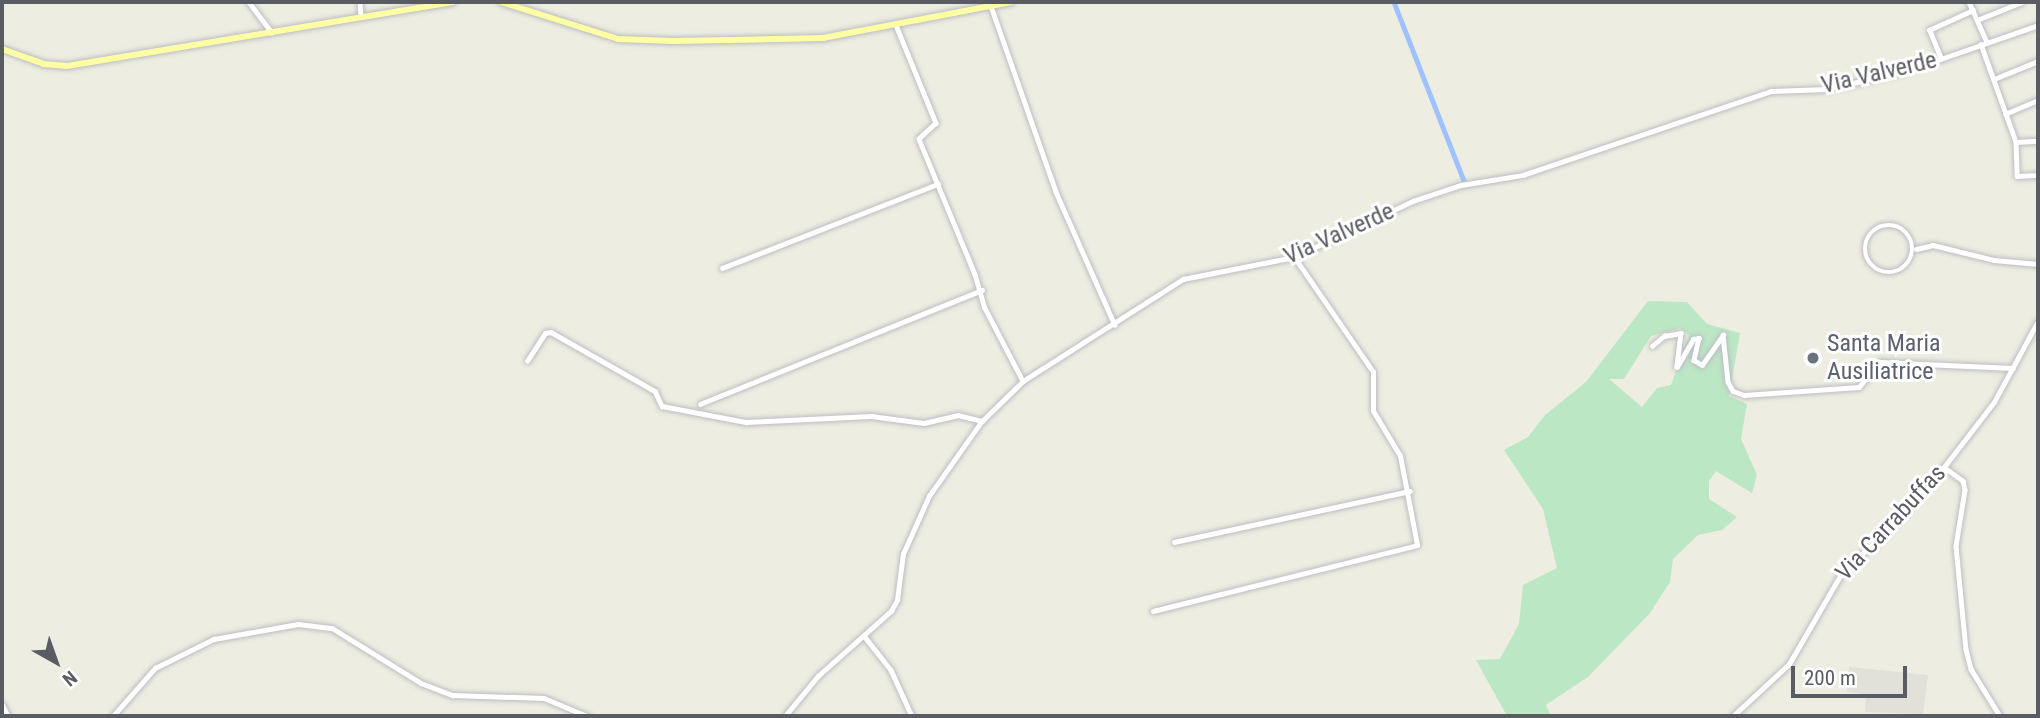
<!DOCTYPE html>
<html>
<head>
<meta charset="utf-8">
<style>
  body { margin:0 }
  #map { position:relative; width:2040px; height:718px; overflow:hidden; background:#edede1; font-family:"Roboto Condensed",sans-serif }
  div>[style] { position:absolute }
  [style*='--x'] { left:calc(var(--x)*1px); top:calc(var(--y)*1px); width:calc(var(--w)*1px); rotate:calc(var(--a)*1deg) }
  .industrial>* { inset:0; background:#e1e0d9 }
  .green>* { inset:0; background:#bce7c4 }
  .canal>* { height:4.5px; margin:-2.25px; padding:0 2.25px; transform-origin:2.25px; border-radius:2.25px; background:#9fc2ff }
  .roads { filter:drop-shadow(0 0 2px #bcbdc3) drop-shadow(0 0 2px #bcbdc3) }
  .minor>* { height:4.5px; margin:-2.25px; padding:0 2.25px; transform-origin:2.25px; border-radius:2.25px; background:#fff }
  .minor>.ring { margin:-2.25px; padding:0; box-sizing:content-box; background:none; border:4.5px solid #fff; border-radius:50% }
  .major>* { height:6px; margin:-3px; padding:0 3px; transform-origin:3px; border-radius:3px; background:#fcffa4 }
  .dots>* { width:19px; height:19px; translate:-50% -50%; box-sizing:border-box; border:4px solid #fff; border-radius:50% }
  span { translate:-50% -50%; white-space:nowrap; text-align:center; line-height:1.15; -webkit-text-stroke:6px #fff; paint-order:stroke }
  .street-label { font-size:24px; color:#5a5c63 }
  .worship-label { font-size:24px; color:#5b616d }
  .left { translate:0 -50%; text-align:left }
  .frame { position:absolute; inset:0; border:4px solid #5a5c63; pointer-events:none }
  .north { position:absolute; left:21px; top:627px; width:70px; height:70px; -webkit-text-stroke:5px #fff; paint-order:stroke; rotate:140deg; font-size:19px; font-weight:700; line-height:28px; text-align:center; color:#5a5c63 }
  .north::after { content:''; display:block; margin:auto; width:24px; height:32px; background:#5a5c63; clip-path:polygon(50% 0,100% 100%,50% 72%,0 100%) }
  .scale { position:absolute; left:1791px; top:666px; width:116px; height:32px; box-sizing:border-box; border:4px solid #5a5c63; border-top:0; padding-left:9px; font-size:21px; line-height:24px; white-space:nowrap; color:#5a5c63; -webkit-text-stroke:5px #fff; paint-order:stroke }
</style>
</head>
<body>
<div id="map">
  <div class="industrial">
    <div style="clip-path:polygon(1849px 667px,1928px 675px,1923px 714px,1865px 712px,1866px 694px,1847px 692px)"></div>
  </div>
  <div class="green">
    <div style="clip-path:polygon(evenodd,1648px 301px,1687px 302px,1707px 324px,1740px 333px,1729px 396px,1747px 404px,1741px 439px,1757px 475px,1752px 493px,1716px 471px,1709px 481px,1709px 499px,1737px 517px,1722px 530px,1698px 535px,1673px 559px,1670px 582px,1650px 613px,1588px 677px,1546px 705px,1550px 714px,1507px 716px,1476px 660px,1500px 659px,1519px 624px,1523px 585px,1557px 568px,1543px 509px,1504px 450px,1528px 437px,1545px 415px,1586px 382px,1648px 301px,1680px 328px,1689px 335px,1671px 385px,1657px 388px,1642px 407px,1609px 379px,1624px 379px,1651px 336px,1680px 328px)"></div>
  </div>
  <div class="canal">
    <div style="--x:1394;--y:2;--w:192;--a:68.6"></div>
  </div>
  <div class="roads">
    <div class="minor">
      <div style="--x:249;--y:2;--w:38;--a:53"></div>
      <div style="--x:360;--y:2;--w:15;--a:86"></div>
      <div style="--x:1969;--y:2;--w:44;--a:65.8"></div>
      <div style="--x:991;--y:6;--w:197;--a:70.7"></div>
      <div style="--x:1056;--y:192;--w:145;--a:66.1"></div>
      <div style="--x:1977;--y:20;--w:48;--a:-21.8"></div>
      <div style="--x:896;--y:25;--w:106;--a:67.8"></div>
      <div style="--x:936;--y:123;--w:23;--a:137"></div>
      <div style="--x:919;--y:139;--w:146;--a:67.5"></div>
      <div style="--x:975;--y:274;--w:35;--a:74"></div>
      <div style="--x:985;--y:308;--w:82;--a:62.5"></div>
      <div style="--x:1981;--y:44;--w:104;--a:70.3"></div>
      <div style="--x:2016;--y:142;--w:34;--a:88"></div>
      <div style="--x:2017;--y:176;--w:21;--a:-3"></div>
      <div style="--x:1941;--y:59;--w:31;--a:-112"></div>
      <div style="--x:1929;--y:30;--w:48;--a:-24.4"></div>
      <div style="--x:1994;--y:79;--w:48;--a:-22.2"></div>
      <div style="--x:2005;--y:114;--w:36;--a:-23"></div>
      <div style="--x:2016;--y:142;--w:22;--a:-3"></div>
      <div class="ring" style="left:1865px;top:225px;width:43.5px;height:43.5px"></div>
      <div style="--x:1916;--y:249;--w:17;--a:-13"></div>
      <div style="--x:1933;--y:245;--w:63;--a:13.8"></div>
      <div style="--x:1994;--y:260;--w:44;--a:5.2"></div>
      <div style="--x:722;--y:268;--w:232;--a:-21.3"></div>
      <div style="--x:1652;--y:346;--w:16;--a:-40"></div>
      <div style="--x:1664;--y:336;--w:17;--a:-10"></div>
      <div style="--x:1681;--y:333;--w:34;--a:97"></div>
      <div style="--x:1677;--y:367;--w:32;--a:-60"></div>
      <div style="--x:1693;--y:339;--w:6;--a:-9"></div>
      <div style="--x:1699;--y:338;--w:23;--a:103"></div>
      <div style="--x:1694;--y:360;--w:9;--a:32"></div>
      <div style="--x:1702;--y:365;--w:37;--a:-55"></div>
      <div style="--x:1723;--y:335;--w:47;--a:83.9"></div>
      <div style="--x:1728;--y:382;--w:10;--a:61"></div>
      <div style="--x:1733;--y:391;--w:12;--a:20"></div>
      <div style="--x:1744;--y:395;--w:115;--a:-4"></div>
      <div style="--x:1859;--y:387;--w:32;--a:-51"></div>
      <div style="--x:1879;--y:362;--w:134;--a:2.6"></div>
      <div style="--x:527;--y:361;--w:33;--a:-57"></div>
      <div style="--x:545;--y:333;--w:6;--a:-9"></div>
      <div style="--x:551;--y:332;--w:120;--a:29.6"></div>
      <div style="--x:655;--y:391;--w:17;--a:65"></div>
      <div style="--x:662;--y:406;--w:86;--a:10.8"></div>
      <div style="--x:746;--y:422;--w:125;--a:-2.7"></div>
      <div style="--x:871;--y:416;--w:53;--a:7.5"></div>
      <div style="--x:924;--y:423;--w:35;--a:-13"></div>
      <div style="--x:958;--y:415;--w:25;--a:14"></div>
      <div style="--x:700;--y:404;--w:304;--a:-22"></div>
      <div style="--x:1944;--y:467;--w:24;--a:36"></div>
      <div style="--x:1963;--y:481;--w:9;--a:77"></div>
      <div style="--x:1965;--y:490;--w:57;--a:99.1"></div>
      <div style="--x:1956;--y:546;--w:103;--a:84.5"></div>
      <div style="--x:1966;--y:649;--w:21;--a:76"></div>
      <div style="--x:1971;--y:669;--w:55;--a:58.3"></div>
      <div style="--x:1174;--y:542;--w:241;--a:-12.2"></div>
      <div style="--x:1153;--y:611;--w:272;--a:-14"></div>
      <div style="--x:1417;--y:545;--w:91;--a:-100.8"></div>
      <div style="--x:1400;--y:456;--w:52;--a:-121"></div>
      <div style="--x:1373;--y:411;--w:39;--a:-90"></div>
      <div style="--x:1373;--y:372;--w:140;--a:-124.5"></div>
      <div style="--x:865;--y:637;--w:42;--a:51.8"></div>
      <div style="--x:891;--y:670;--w:51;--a:65.5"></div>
      <div style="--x:2;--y:704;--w:13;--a:63"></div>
      <div style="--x:113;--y:716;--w:64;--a:-48.8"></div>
      <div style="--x:155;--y:668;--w:66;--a:-26.2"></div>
      <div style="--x:214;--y:639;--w:85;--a:-10.1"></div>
      <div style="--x:298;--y:624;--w:34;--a:7"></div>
      <div style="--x:332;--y:628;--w:105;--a:31.7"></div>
      <div style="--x:421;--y:683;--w:34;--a:21"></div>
      <div style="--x:453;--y:695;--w:91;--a:1.9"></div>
      <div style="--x:544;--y:698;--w:47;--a:22.7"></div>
      <div style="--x:785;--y:716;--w:52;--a:-50.5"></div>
      <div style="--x:818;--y:676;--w:98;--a:-41.7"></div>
      <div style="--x:891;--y:611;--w:13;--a:-61"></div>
      <div style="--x:897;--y:600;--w:46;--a:-82.6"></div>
      <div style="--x:903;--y:554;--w:64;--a:-65.9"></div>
      <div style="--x:929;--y:496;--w:90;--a:-54.9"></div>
      <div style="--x:981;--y:422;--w:59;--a:-44.3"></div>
      <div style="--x:1023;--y:381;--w:190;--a:-32.5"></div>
      <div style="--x:1183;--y:279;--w:113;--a:-11.2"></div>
      <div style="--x:1294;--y:257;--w:132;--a:-25.2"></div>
      <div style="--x:1413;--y:201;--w:51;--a:-18.4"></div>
      <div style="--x:1461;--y:185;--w:63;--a:-9.2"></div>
      <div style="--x:1523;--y:175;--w:262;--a:-18.7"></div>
      <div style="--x:1771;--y:91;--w:56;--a:-2"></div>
      <div style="--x:1827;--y:89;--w:84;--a:-13"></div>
      <div style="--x:1909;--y:70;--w:137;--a:-19.2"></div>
      <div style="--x:1733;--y:716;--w:76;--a:-42.9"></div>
      <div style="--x:1789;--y:664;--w:110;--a:-59.9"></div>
      <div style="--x:1844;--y:569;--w:48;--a:-40"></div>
      <div style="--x:1881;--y:538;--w:95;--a:-48.4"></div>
      <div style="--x:1944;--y:467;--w:82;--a:-52.4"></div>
      <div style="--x:1994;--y:402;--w:92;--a:-61.5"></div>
    </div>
    <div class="major">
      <div style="--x:501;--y:2;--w:123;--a:17.5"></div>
      <div style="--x:618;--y:39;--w:55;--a:2.1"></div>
      <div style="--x:673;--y:41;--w:150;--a:-1.1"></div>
      <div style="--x:823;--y:38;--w:191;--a:-10.8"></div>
      <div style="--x:2;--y:49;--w:45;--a:19.7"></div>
      <div style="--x:44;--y:64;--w:23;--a:5"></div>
      <div style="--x:67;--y:66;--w:391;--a:-9.4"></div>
    </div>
  </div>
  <div class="dots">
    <div style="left:1813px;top:358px;background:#6b7280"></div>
  </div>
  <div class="street-label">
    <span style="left:1879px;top:73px;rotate:-13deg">Via Valverde</span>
    <span style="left:1339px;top:234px;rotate:-24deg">Via Valverde</span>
    <span style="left:1891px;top:523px;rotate:-47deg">Via Carrabuffas</span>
  </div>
  <div class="worship-label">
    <span class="left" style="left:1827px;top:358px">Santa Maria<br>Ausiliatrice</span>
  </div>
  <div class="frame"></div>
  <div class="north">N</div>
  <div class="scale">200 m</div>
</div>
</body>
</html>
